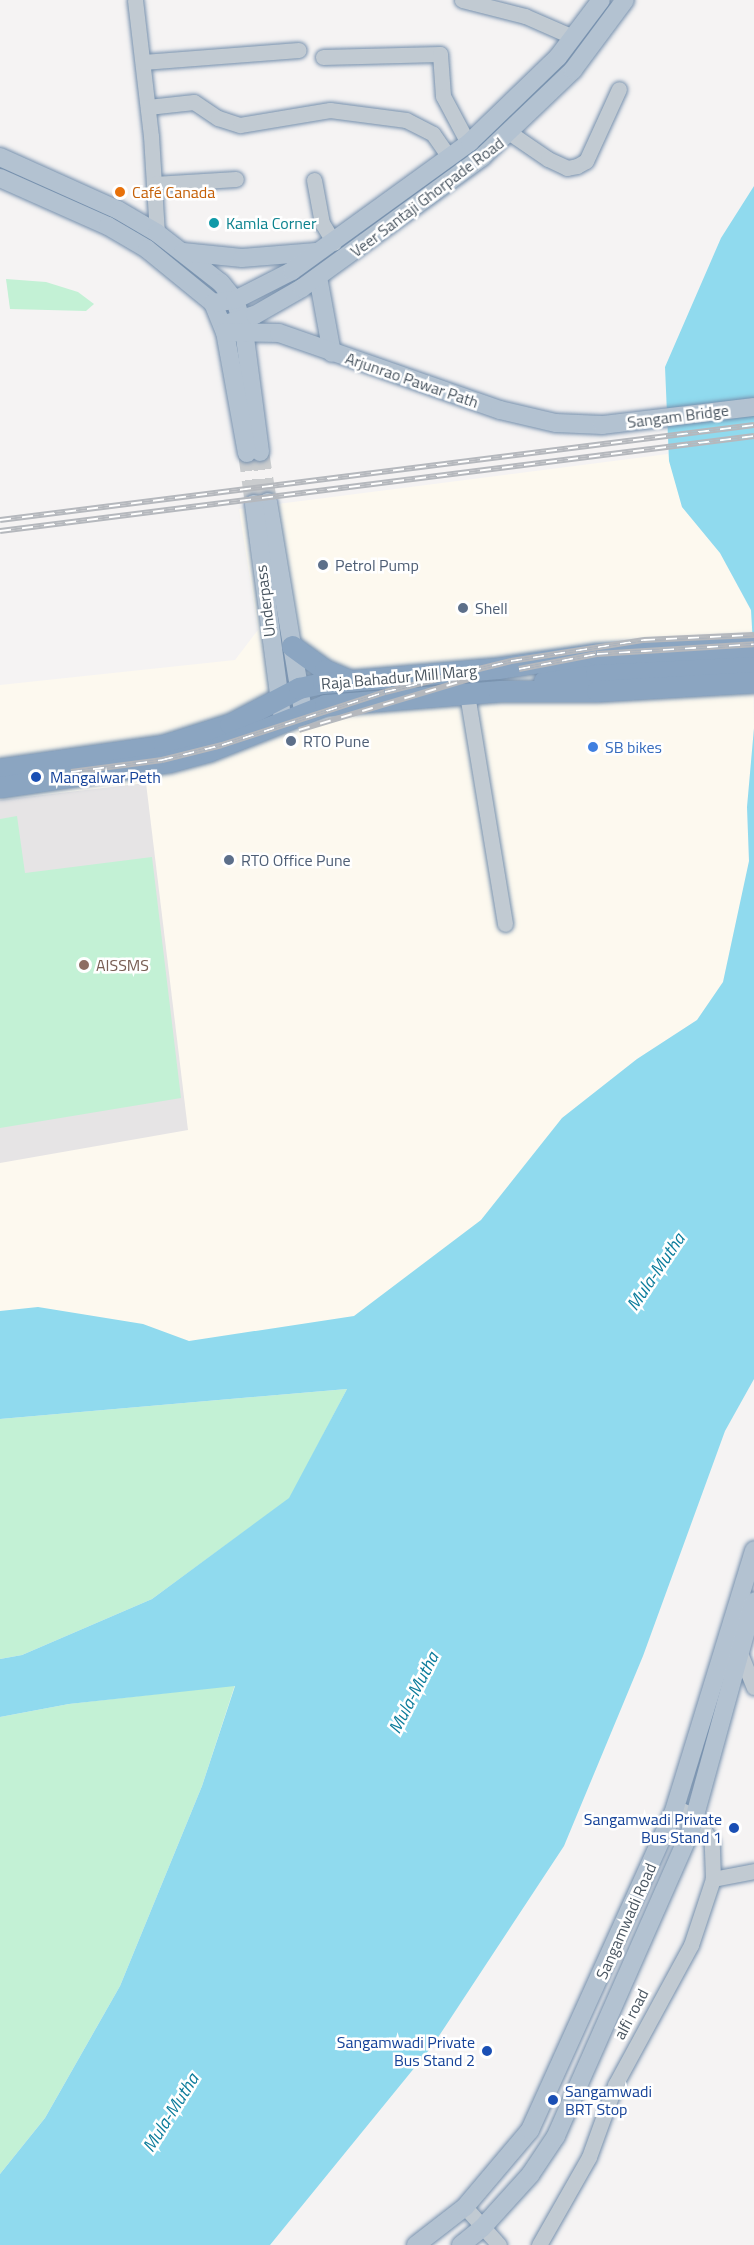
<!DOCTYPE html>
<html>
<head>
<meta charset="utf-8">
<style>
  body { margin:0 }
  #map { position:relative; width:754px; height:2245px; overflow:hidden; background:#f5f3f3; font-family:"Titillium Web",sans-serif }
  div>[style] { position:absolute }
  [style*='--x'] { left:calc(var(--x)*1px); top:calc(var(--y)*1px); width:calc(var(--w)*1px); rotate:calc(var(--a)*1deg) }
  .commercial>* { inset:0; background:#fdf9ef }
  .education>* { inset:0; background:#e6e4e5 }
  .green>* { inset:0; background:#c3f1d5 }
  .water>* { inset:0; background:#90daee }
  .major-tunnel>* { height:18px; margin-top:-9px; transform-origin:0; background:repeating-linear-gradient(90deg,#caccce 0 18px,transparent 0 27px) }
  .roads { filter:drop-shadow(0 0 2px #7690ad) drop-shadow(0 0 2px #7690ad) }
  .minor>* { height:15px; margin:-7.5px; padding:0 7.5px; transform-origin:7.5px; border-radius:7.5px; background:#c1cad2 }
  .major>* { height:18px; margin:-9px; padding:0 9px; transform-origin:9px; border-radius:9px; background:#b3c2d1 }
  .highway>* { height:21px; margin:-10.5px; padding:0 10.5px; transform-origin:10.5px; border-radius:10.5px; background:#8ba5c1 }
  .rail>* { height:6px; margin-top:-3px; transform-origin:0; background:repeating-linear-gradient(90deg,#fff 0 11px,#b5b8bd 0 22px); box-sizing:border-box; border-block:2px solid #b5b8bd }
  .dots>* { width:16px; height:16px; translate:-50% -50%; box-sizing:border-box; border:3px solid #fff; border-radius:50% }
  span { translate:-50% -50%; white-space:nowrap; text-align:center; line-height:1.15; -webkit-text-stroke:5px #fff; paint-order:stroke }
  .food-label { font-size:16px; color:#c56008 }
  .left { translate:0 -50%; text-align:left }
  .street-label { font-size:16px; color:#4a5661 }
  .culture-label { font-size:16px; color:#0d838f }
  .service-label { font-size:16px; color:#4e5e75 }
  .shop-label { font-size:16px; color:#366cbe }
  .transit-label { font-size:16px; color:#164399 }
  .right { translate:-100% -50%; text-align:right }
  .education-label { font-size:16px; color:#785e54 }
  .water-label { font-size:18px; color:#0c7c9b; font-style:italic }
</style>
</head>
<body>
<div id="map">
  <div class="commercial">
    <div style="clip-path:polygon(668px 454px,682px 507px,720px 553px,751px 611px,754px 728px,747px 807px,749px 863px,723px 982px,697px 1020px,637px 1059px,562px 1118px,481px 1220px,290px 1658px,0 2221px,0 685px,235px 660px,258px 630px,239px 509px)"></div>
  </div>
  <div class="education">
    <div style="clip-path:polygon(146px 783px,188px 1130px,0 1163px,0 800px)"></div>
  </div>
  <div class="green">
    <div style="clip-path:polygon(6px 279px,46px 282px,78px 292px,94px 304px,86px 311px,10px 309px)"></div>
    <div style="clip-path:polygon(17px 816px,25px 873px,152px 857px,181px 1098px,0 1128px,0 819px)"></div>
    <div style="clip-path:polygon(347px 1389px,290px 1498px,152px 1599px,22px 1655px,0 1659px,0 1419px)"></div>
    <div style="clip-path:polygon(235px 1685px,202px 1786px,120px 1986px,45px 2118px,0 2174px,0 1717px,69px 1704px)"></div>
  </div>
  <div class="water">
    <div style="clip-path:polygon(754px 186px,754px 661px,751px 610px,720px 553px,682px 507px,669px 461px,665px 367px,721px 238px)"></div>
    <div style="clip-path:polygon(754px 728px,754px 1379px,725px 1431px,643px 1656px,564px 1846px,433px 2045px,270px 2245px,0 2245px,0 2174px,45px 2118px,120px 1986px,202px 1786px,235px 1686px,69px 1704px,0 1717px,0 1659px,22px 1655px,152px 1599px,289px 1498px,347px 1389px,0 1419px,0 1311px,38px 1307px,143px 1324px,189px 1341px,354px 1316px,481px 1220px,562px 1118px,637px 1059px,697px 1020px,723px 982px,749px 861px,747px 807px)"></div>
  </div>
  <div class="major-tunnel">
    <div style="--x:260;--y:452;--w:51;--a:80.9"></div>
    <div style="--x:247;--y:453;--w:51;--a:82.2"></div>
  </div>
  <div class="roads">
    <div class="minor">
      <div style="--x:135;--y:0;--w:137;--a:83.3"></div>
      <div style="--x:151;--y:136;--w:97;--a:86.5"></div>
      <div style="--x:462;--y:0;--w:65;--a:14.3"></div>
      <div style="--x:525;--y:16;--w:52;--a:23.6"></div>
      <div style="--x:323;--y:57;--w:117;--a:-1.5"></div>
      <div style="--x:440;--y:54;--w:42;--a:85.9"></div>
      <div style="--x:443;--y:96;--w:53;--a:62"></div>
      <div style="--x:143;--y:62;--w:156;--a:-4.4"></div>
      <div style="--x:148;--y:107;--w:46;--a:-6.2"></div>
      <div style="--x:194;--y:102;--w:29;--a:34"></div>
      <div style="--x:218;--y:118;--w:23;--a:18"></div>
      <div style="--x:240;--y:125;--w:91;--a:-9.5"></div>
      <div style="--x:330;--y:110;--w:77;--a:7.5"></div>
      <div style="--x:406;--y:120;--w:30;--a:27"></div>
      <div style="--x:433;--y:134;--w:28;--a:55"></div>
      <div style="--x:510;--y:133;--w:46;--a:34.4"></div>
      <div style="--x:548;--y:159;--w:21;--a:25"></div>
      <div style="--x:567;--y:168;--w:10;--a:-11"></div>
      <div style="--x:577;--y:166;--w:10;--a:-29"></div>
      <div style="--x:586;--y:161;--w:79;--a:-65.4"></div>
      <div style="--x:314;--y:180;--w:44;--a:79.5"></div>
      <div style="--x:322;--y:223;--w:23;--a:59"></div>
      <div style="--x:154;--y:184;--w:82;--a:-3.5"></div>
      <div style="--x:467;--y:694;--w:233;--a:80.6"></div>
      <div style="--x:740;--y:1653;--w:37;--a:68"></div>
      <div style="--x:713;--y:1879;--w:42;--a:-11"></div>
      <div style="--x:465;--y:2207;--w:51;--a:48.2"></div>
      <div style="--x:539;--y:2245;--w:101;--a:-60.4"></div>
      <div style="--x:589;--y:2157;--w:77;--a:-70.1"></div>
      <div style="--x:615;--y:2085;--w:159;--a:-61.5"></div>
      <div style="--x:691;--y:1945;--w:70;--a:-71.6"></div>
      <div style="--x:713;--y:1879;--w:36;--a:-92"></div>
      <div style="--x:712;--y:1843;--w:32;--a:-122"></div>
      <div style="--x:695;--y:1816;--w:22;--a:-156"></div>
    </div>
    <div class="major">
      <div style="--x:0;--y:157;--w:129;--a:24.2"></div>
      <div style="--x:118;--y:210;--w:45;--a:30.5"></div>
      <div style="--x:157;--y:233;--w:81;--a:38"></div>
      <div style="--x:221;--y:283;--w:22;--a:51"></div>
      <div style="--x:235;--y:300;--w:31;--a:73"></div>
      <div style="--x:244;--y:330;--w:123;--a:82.5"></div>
      <div style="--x:0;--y:178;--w:118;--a:24"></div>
      <div style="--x:108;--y:226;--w:45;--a:30.5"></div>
      <div style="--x:147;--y:249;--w:85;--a:39.3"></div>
      <div style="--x:213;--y:303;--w:31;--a:68"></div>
      <div style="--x:225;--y:332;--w:123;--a:79.7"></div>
      <div style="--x:183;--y:252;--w:59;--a:5.8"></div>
      <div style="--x:242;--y:258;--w:74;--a:-4.6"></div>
      <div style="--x:318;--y:277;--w:77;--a:79.6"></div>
      <div style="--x:213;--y:303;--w:22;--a:-8"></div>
      <div style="--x:235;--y:300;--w:64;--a:-27"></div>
      <div style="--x:292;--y:271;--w:220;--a:-35.9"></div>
      <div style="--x:470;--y:142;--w:122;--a:-44"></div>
      <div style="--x:558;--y:57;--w:71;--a:-53"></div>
      <div style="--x:228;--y:323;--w:28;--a:-17"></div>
      <div style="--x:255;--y:315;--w:54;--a:-29.9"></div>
      <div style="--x:302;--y:288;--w:223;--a:-36"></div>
      <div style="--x:482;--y:157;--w:126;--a:-43.7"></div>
      <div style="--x:573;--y:70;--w:87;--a:-53.4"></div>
      <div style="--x:225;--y:332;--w:54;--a:1.1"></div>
      <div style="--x:279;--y:333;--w:234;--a:19.2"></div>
      <div style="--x:500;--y:410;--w:57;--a:13.1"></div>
      <div style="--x:556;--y:423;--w:46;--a:2.5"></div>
      <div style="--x:602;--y:425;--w:153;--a:-6.8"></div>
      <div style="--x:268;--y:502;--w:213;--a:80.5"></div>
      <div style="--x:254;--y:504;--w:208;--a:82.5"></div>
      <div style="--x:416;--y:2245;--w:62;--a:-37.8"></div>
      <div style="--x:465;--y:2207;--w:101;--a:-49.8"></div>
      <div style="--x:530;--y:2130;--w:347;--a:-65.7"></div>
      <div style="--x:673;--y:1814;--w:276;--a:-72.9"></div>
      <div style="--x:461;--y:2245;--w:27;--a:-39"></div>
      <div style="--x:482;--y:2228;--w:72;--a:-47.8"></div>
      <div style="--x:530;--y:2175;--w:47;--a:-56.3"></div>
      <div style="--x:556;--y:2136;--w:334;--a:-66.2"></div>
      <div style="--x:691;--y:1830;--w:237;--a:-74.6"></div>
    </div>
    <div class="highway">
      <div style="--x:292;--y:646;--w:41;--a:36"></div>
      <div style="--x:325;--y:670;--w:25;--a:23"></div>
      <div style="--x:544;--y:681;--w:53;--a:-9.8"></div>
      <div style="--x:596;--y:672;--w:158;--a:-2.9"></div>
      <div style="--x:0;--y:769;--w:166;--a:-8.3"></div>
      <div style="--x:164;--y:745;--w:69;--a:-17.7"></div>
      <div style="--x:230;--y:724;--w:78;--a:-27.6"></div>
      <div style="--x:299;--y:688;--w:25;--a:-12"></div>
      <div style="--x:323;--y:683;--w:176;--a:-4.9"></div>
      <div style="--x:498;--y:668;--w:98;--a:-8.2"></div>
      <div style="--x:595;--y:654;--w:159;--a:-2.9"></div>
      <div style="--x:0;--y:787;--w:170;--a:-8.5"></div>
      <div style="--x:168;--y:762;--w:42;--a:-15"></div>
      <div style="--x:209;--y:751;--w:125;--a:-21.6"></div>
      <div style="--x:325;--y:705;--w:175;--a:-4.6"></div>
      <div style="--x:499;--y:691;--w:98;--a:0"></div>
      <div style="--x:597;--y:691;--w:157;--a:-3.3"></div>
    </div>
  </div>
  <div class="rail">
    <div style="--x:0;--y:520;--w:760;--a:-7.18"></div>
    <div style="--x:0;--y:531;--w:760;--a:-7.18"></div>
    <div style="--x:519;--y:669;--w:79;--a:-10.9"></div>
    <div style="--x:597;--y:654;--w:157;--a:-3.6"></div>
    <div style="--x:299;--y:730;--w:177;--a:-16.7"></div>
    <div style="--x:71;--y:772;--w:92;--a:-7.5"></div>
    <div style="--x:162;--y:760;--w:62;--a:-14"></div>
    <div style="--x:222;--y:745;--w:171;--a:-18"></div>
    <div style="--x:385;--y:692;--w:130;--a:-13.8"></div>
    <div style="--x:511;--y:661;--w:135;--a:-9"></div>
    <div style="--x:644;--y:640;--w:110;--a:-2.6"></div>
  </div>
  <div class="dots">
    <div style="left:120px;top:192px;background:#e8710a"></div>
    <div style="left:214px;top:223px;background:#0f9aa8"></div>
    <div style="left:323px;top:565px;background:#5c6f8a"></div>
    <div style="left:463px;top:608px;background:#5c6f8a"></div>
    <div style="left:291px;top:741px;background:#5c6f8a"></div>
    <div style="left:593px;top:747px;background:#3f7fe0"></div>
    <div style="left:36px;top:777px;background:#1a4fb4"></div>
    <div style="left:229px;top:860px;background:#5c6f8a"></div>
    <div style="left:84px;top:965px;background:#8d6e63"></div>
    <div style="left:734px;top:1828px;background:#1a4fb4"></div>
    <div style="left:487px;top:2051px;background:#1a4fb4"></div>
    <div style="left:553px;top:2100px;background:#1a4fb4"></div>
  </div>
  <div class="food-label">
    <span class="left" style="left:132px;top:192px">Café Canada</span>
  </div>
  <div class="street-label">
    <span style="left:427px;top:197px;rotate:-37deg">Veer Santaji Ghorpade Road</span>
    <span style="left:412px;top:380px;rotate:19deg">Arjunrao Pawar Path</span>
    <span style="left:678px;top:416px;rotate:-7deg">Sangam Bridge</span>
    <span style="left:265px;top:601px;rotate:-97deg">Underpass</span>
    <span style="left:399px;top:677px;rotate:-5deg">Raja Bahadur Mill Marg</span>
    <span style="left:626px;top:1921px;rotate:-66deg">Sangamwadi Road</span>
    <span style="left:631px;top:2014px;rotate:-62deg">alfi road</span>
  </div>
  <div class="culture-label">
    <span class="left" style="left:226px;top:223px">Kamla Corner</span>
  </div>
  <div class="service-label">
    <span class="left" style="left:335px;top:565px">Petrol Pump</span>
    <span class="left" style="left:475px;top:608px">Shell</span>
    <span class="left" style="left:303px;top:741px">RTO Pune</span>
    <span class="left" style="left:241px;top:860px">RTO Office Pune</span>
  </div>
  <div class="shop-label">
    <span class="left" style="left:605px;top:747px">SB bikes</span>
  </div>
  <div class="transit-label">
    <span class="left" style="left:50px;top:777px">Mangalwar Peth</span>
    <span class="right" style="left:722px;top:1828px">Sangamwadi Private<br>Bus Stand 1</span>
    <span class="right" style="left:475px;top:2051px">Sangamwadi Private<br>Bus Stand 2</span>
    <span class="left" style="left:565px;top:2100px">Sangamwadi<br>BRT Stop</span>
  </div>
  <div class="education-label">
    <span class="left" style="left:96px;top:965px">AISSMS</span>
  </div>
  <div class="water-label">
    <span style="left:656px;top:1272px;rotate:-56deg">Mula-Mutha</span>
    <span style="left:414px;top:1693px;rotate:-63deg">Mula-Mutha</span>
    <span style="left:171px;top:2113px;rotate:-58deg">Mula-Mutha</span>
  </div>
</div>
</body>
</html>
